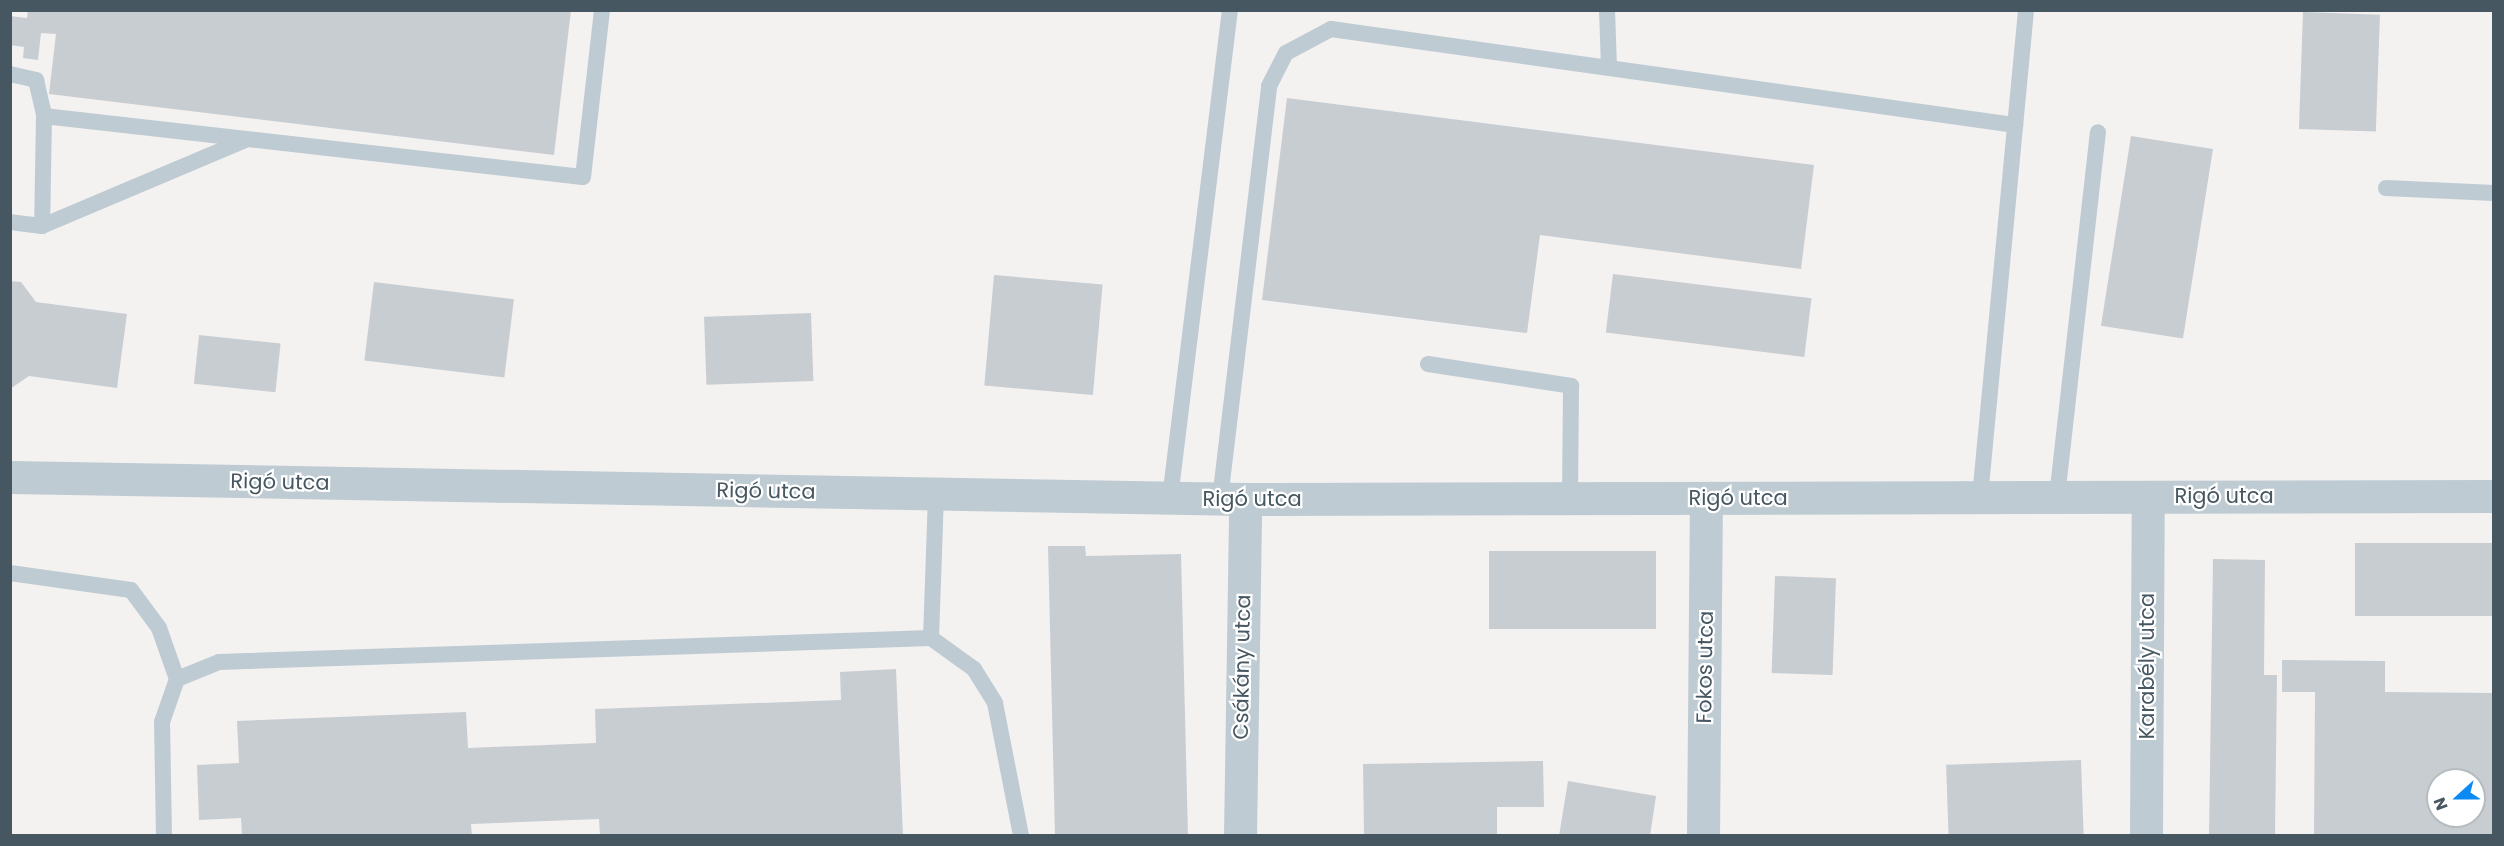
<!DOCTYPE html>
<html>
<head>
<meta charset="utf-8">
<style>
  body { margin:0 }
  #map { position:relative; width:2504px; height:846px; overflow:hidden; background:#f4f1f1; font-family:Poppins,sans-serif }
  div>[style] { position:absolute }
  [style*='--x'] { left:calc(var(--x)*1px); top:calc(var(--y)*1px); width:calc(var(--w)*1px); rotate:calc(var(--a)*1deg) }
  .building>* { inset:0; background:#c8cdd2; transform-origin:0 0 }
  .service>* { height:16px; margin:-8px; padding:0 8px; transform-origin:8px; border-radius:8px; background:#becbd2 }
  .minor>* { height:33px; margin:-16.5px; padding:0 16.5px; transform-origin:16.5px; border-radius:16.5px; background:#becbd2 }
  span { translate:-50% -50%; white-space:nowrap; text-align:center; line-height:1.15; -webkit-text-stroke:4.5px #fff; paint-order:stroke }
  .street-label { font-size:21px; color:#475761 }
  .frame { position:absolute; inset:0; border:12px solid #475761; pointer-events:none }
  .north { position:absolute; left:2426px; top:768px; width:60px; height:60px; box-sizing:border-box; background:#fff; border:2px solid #b5bcc0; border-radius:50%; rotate:249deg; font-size:16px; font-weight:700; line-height:24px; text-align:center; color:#475761 }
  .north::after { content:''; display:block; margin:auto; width:21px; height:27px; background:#0b8af4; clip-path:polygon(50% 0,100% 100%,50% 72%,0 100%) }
</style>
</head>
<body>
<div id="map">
  <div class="building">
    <div style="clip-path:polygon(28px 10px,571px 10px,554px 155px,49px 94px,56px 34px,41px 33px,38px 60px,23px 58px,24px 47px,10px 45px,10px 16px,27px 18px)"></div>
    <div style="left:2303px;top:12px;width:77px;height:117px;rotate:2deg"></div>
    <div style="clip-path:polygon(1287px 98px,1814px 165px,1801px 269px,1540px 235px,1527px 333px,1262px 300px)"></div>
    <div style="left:2131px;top:136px;width:83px;height:192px;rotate:9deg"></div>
    <div style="left:1613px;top:274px;width:200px;height:59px;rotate:7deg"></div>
    <div style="left:994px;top:275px;width:109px;height:111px;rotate:5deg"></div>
    <div style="clip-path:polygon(10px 281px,21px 282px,36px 302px,127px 314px,117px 388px,29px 376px,10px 389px)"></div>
    <div style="left:374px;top:282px;width:141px;height:79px;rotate:7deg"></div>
    <div style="left:811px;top:313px;width:68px;height:107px;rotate:88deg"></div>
    <div style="left:199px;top:335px;width:82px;height:49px;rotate:6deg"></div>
    <div style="left:2355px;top:543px;width:139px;height:73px"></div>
    <div style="clip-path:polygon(1048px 546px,1085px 546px,1086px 556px,1181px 554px,1188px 836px,1055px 836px)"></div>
    <div style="left:1656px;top:551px;width:78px;height:167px;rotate:90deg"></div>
    <div style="clip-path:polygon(2213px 559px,2265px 560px,2264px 675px,2277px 675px,2275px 836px,2209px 836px)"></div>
    <div style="left:1775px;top:576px;width:61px;height:97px;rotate:2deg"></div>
    <div style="clip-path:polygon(evenodd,2282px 660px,2385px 661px,2385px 692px,2494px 693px,2494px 836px,2314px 836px,2315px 692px,2282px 692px,2282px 660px,2438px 780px,2474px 780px,2474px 816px,2438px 816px,2438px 780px)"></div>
    <div style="clip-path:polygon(896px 669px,903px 836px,600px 836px,599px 819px,471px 824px,472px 836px,242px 836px,241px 818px,199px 820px,197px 765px,239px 763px,237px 721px,466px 712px,468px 748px,596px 743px,595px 709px,841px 700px,840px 672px)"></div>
    <div style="left:2081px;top:760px;width:76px;height:135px;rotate:88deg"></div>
    <div style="clip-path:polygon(1543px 761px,1544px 807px,1497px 807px,1497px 836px,1364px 836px,1363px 764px)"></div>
    <div style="clip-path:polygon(1568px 781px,1656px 796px,1650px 836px,1559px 836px)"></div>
  </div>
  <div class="service">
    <div style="--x:1607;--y:10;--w:56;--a:88"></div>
    <div style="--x:10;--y:74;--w:27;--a:13"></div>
    <div style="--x:36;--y:80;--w:37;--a:77"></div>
    <div style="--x:44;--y:116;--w:110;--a:91"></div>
    <div style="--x:42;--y:226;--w:32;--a:-173"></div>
    <div style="--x:44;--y:116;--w:542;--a:6.46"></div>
    <div style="--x:583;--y:177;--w:168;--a:-83.5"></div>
    <div style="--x:2386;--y:188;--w:108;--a:2.7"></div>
    <div style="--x:42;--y:226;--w:221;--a:-22.9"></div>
    <div style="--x:1428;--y:364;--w:145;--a:8.7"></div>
    <div style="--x:1571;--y:386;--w:112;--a:90.5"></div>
    <div style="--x:1980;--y:497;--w:489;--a:-84.6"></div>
    <div style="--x:2057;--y:497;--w:367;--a:-83.6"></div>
    <div style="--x:1170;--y:498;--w:492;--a:-83"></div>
    <div style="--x:1220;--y:499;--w:416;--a:-83.2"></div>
    <div style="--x:1269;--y:86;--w:37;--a:-63"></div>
    <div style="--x:1286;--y:53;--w:51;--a:-28.1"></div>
    <div style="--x:1331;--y:29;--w:691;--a:7.99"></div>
    <div style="--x:10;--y:573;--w:122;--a:8"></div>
    <div style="--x:131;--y:590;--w:47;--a:53.6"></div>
    <div style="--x:159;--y:628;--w:54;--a:70.6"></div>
    <div style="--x:931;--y:638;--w:144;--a:-88"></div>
    <div style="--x:164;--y:836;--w:114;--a:-91"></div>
    <div style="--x:162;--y:722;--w:46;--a:-70.8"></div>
    <div style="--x:177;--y:679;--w:45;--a:-22"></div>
    <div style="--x:219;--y:662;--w:712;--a:-1.93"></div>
    <div style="--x:931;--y:638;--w:53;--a:35.8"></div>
    <div style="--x:974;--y:669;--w:40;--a:58"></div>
    <div style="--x:995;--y:703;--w:136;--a:78.9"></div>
  </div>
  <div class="minor">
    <div style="--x:10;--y:477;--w:1235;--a:1.02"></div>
    <div style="--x:1245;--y:499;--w:1249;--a:-0.14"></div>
    <div style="--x:1240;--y:836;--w:337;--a:-89.1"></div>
    <div style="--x:1703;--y:836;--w:338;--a:-89.5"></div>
    <div style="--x:2146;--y:836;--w:339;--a:-89.7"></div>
  </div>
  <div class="street-label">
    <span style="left:280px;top:482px;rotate:1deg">Rigó utca</span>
    <span style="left:766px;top:491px;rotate:1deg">Rigó utca</span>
    <span style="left:2224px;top:496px">Rigó utca</span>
    <span style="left:1738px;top:498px">Rigó utca</span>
    <span style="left:1252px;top:499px">Rigó utca</span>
    <span style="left:2147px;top:666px;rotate:-90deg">Karabély utca</span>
    <span style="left:1242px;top:667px;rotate:-89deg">Csákány utca</span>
    <span style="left:1705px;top:667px;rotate:-89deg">Fokos utca</span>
  </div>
  <div class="frame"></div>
  <div class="north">N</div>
</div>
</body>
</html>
